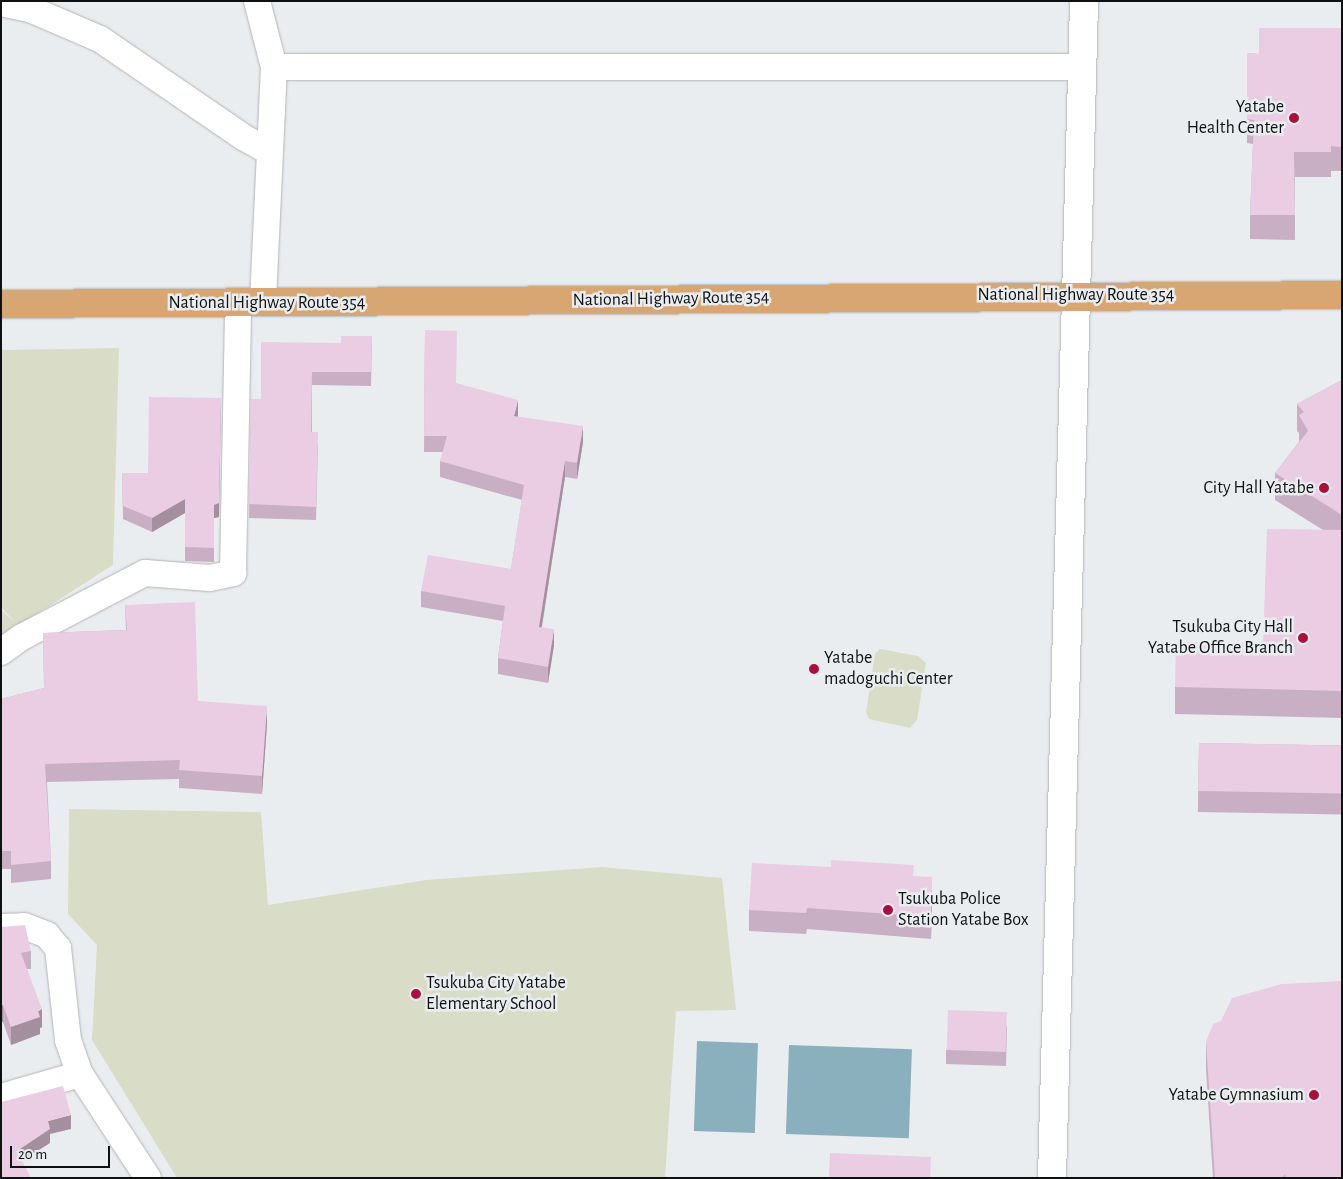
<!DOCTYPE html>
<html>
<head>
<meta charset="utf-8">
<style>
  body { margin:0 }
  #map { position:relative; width:1343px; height:1179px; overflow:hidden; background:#eaedf0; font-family:"Alegreya Sans",sans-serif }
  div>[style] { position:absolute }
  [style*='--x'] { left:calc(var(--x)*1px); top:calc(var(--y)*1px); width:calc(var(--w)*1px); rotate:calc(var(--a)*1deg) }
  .green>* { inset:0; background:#d9dcc7 }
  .water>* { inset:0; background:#89b0bc; transform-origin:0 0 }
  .roads { filter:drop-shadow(0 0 1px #b2b5b7) drop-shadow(0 0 1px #b2b5b7) }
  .street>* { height:26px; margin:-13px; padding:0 13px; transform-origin:13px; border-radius:13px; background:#fff }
  .secondary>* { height:28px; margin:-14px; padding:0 14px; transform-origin:14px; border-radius:14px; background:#fff }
  .highway>* { height:28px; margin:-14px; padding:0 14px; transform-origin:14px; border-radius:14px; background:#d8a672 }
  .wall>* { inset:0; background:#c9afc3; transform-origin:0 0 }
  .shaded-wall>* { inset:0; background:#a48f9f; transform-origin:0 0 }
  .building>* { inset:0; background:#eacce3; transform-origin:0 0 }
  .dots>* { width:14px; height:14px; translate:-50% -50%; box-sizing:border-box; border:2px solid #eaedf0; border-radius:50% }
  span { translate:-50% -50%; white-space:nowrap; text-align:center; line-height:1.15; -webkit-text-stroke:5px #eaedf0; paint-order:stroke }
  .poi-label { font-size:18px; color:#0f1011 }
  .right { translate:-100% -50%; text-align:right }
  .left { translate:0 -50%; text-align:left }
  .street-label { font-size:18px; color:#0f1011 }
  .frame { position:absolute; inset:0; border:2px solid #0f1011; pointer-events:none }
  .scale { position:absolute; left:10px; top:1146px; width:100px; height:22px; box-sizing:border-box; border:2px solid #0f1011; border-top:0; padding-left:6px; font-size:15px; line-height:18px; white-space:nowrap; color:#0f1011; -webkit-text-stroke:4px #eaedf0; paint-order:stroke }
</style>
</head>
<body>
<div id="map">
  <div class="green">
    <div style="clip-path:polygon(119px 348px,113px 565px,1px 637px,1px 610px,14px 621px,1px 607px,1px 350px)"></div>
    <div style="clip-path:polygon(880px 649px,918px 656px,926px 663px,917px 720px,910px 728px,869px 719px,866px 712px,875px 654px)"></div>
    <div style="clip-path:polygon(69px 809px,261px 812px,268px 905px,426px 880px,602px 867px,722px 878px,736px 1010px,676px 1011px,665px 1178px,177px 1178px,92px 1040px,97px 945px,68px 914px)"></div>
  </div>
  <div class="water">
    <div style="left:697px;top:1041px;width:61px;height:90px;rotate:2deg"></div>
    <div style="left:789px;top:1045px;width:123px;height:89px;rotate:2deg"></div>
  </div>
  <div class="roads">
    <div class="street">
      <div style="--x:257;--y:1;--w:68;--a:75.6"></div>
      <div style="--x:274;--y:67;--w:236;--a:92.7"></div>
      <div style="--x:1;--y:3;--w:30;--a:12"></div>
      <div style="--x:30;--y:9;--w:76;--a:23.2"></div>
      <div style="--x:100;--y:39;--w:173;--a:34.4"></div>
      <div style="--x:243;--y:137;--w:29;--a:29"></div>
      <div style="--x:274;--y:67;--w:809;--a:0"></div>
      <div style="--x:1;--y:652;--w:26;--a:-36"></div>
      <div style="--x:22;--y:637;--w:139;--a:-27.5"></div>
      <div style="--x:145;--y:573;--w:65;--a:4.4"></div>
      <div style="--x:210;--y:578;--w:24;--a:-12"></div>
      <div style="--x:233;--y:573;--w:269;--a:-88.9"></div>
      <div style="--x:1;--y:927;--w:23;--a:-2"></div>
      <div style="--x:24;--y:926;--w:25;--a:21"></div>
      <div style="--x:47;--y:935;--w:17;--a:50"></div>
      <div style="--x:58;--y:948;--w:93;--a:83.8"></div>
      <div style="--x:68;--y:1040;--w:36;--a:71"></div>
      <div style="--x:80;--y:1074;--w:124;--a:56.8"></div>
      <div style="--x:1;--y:1097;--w:82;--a:-16.2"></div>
    </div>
    <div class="secondary">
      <div style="--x:1052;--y:1178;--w:1177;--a:-88.44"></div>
    </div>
    <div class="highway">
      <div style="--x:1;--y:304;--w:1341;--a:-0.38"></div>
    </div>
  </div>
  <div class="wall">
    <div style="clip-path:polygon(1342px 28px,1342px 171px,1331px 171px,1331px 177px,1295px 177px,1295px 240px,1250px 239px,1250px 215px,1253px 144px,1247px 143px,1247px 53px,1259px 54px)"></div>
    <div style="clip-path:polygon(425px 330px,456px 383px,518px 416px,518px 417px,583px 442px,577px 479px,565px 477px,542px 627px,554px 645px,548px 683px,498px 674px,498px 658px,503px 621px,421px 607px,421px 591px,511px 569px,522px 500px,440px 477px,440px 461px,443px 452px,424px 452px)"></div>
    <div style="clip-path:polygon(372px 336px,371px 386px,312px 385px,312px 432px,318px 446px,316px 520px,249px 518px,251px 399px,261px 399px,341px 343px)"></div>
    <div style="clip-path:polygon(1342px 380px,1342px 718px,1175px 714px,1175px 687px,1263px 643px,1323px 530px,1275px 500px,1275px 473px,1299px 442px,1299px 433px,1297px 431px,1297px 404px)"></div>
    <div style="clip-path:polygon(122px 473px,219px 517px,214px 518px,214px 562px,185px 561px,185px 513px,152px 532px,123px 519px)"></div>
    <div style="clip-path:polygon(125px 605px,198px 701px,267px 724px,262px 794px,179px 788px,179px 779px,47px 782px,51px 861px,51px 879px,11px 883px,11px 869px,1px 869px,1px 699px,44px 688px,43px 633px,126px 630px)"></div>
    <div style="left:1199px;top:743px;width:143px;height:69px;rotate:1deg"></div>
    <div style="clip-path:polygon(914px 876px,932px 898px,931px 939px,807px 929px,806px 934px,749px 931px,749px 910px)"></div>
    <div style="clip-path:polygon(1px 927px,31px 951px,31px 969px,27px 969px,42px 1027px,40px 1028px,40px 1034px,11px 1045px,3px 1022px,1px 1022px)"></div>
    <div style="clip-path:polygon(1007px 1026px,1006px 1066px,946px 1064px,946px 1050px)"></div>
    <div style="clip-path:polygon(1206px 1042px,1342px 1178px,1213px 1178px,1206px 1069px)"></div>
  </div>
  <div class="shaded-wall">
    <div style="clip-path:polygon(221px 398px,219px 517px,214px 518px,214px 505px)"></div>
    <div style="clip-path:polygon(518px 400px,518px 416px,514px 432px,514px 416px)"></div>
    <div style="clip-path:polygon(583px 426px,583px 442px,577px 479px,577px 463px)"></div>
    <div style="clip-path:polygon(565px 461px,565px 477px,539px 643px,539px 627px)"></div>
    <div style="clip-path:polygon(185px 499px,185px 513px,152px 532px,152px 518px)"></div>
    <div style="clip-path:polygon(554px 629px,554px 645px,548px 683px,548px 667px)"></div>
    <div style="clip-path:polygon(267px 706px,267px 724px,262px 794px,262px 776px)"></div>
    <div style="clip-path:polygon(932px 877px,932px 898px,931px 939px,931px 917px)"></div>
    <div style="left:1px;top:1005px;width:2px;height:17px"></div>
    <div style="clip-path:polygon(42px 1009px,42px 1027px,40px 1028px,40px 1034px,11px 1045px,11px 1027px)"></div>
    <div style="clip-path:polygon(71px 1115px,71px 1129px,50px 1134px,50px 1143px,17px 1164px,17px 1151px,48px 1121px)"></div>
  </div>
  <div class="building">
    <div style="clip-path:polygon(1259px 28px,1342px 28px,1342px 147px,1331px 146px,1331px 152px,1294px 152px,1295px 215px,1250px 215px,1254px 120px,1247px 119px,1247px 53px,1259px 54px)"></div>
    <div style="clip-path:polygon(425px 330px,457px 331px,456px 383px,518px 400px,514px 416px,583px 426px,577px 463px,565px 461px,539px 627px,554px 629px,548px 667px,498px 658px,505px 606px,421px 591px,428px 555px,511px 569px,524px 485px,440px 461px,447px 436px,424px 436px)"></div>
    <div style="clip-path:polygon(341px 336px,372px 336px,371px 372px,312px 372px,311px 432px,318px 432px,316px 507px,249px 504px,251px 399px,261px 399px,261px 342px,341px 343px)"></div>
    <div style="clip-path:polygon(1342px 380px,1342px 515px,1275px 473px,1308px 431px,1299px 415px,1304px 412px,1297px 404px)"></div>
    <div style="clip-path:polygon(149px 397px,221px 398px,219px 503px,214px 505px,214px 548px,185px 547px,185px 499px,152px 518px,123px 506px,122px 473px,148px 473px)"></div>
    <div style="clip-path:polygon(1267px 529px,1342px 530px,1342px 691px,1175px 687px,1176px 642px,1263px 643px)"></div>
    <div style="clip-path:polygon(195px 602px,198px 701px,267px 706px,262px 776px,179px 770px,180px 760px,45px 764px,51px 861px,11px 865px,11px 851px,1px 851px,1px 699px,44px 688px,43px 633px,127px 630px,125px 605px)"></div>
    <div style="left:1199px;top:743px;width:143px;height:48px;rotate:1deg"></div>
    <div style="clip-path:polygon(831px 860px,914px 865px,913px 876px,932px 877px,931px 917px,807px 908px,806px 913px,749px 910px,752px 863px,831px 867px)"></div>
    <div style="clip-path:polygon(25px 925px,31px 951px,21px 953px,42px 1009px,38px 1011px,40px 1017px,11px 1027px,3px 1005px,1px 1005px,1px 927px)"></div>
    <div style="clip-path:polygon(1342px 981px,1342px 1178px,1286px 1178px,1285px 1174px,1282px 1178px,1215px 1178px,1206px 1042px,1213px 1024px,1221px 1021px,1232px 998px,1282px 984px)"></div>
    <div style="left:948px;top:1010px;width:59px;height:40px;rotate:2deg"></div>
    <div style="clip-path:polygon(63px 1086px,71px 1115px,48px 1121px,50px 1129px,17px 1151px,31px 1178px,1px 1178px,1px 1102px)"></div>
    <div style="clip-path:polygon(830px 1153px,931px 1157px,930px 1178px,829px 1178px)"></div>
  </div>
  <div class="dots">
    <div style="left:1294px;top:118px;background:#a8113d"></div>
    <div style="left:1324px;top:488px;background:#a8113d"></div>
    <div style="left:1303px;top:638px;background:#a8113d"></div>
    <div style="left:814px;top:669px;background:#a8113d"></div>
    <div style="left:888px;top:910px;background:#a8113d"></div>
    <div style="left:416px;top:994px;background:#a8113d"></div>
    <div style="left:1314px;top:1095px;background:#a8113d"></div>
  </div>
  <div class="poi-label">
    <span class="right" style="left:1284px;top:118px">Yatabe<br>Health Center</span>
    <span class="right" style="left:1314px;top:488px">City Hall Yatabe</span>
    <span class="right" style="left:1293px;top:638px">Tsukuba City Hall<br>Yatabe Office Branch</span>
    <span class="left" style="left:824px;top:669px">Yatabe<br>madoguchi Center</span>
    <span class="left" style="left:898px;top:910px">Tsukuba Police<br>Station Yatabe Box</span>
    <span class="left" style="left:426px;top:994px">Tsukuba City Yatabe<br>Elementary School</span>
    <span class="right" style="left:1304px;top:1095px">Yatabe Gymnasium</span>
  </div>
  <div class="street-label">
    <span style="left:1076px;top:295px">National Highway Route 354</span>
    <span style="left:671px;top:299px;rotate:-1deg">National Highway Route 354</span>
    <span style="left:267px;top:303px">National Highway Route 354</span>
  </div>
  <div class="frame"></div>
  <div class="scale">20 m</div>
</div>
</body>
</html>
